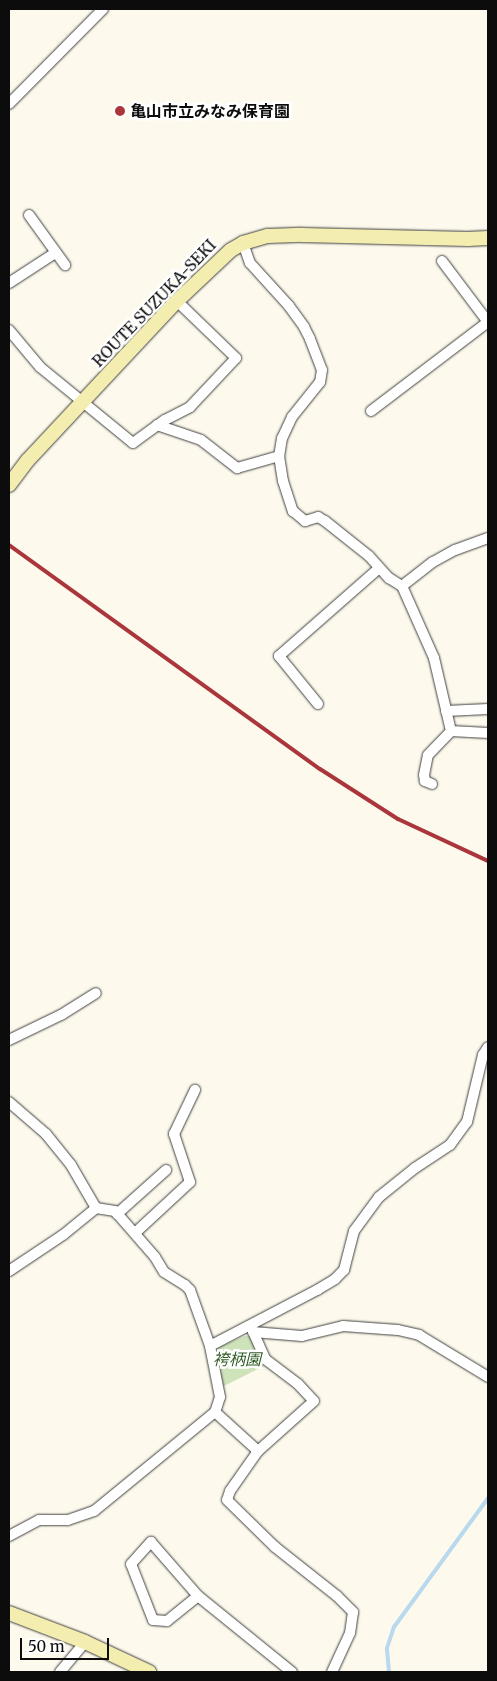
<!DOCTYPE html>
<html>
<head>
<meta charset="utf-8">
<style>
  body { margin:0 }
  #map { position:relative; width:497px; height:1681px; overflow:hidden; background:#fdfaed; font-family:Merriweather,"Noto Sans JP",serif }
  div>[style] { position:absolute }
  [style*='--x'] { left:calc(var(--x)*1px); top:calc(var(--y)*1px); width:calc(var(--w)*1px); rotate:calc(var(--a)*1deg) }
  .green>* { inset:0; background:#cfe3bb }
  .stream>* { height:4px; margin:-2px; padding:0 2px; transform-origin:2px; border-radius:2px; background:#b8d9ee }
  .roads { filter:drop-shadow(0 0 1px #3f3f3f) drop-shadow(0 0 1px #3f3f3f) }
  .street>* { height:10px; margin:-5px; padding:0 5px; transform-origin:5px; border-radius:5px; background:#fff }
  .secondary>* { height:14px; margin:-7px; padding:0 7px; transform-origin:7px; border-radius:7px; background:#f4edb0 }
  .rail>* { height:4px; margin:-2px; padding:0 2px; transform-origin:2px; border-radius:2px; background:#aa363b }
  .dots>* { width:14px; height:14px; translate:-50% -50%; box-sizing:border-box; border:2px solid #fff; border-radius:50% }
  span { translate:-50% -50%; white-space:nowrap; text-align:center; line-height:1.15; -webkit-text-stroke:5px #fff; paint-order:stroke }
  .poi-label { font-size:16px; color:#0c0c0c; font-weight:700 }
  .left { translate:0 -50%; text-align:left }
  .street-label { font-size:16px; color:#0c0c0c }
  .park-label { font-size:16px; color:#305b25; font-style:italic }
  .frame { position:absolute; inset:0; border:10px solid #0c0c0c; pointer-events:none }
  .scale { position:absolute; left:20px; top:1638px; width:89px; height:22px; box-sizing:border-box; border:2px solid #0c0c0c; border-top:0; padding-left:6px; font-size:15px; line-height:18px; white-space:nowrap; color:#0c0c0c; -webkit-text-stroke:4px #fff; paint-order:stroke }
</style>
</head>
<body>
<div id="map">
  <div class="green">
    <div style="clip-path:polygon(245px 1336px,250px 1336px,264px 1366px,222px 1387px,215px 1355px,217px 1348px)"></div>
  </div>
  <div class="stream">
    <div style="--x:389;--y:1672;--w:24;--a:-95"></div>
    <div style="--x:387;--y:1648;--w:22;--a:-72"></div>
    <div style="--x:394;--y:1627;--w:160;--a:-53.9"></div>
  </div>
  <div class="roads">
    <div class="street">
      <div style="--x:9;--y:104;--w:134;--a:-45.3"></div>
      <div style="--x:29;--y:215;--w:62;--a:54.2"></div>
      <div style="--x:243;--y:243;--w:21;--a:71"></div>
      <div style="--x:250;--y:263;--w:58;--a:47.8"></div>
      <div style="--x:289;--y:306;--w:26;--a:54"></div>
      <div style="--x:304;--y:327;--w:13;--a:63"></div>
      <div style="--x:310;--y:339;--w:33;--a:69"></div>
      <div style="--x:322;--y:370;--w:12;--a:99"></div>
      <div style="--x:320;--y:382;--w:45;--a:128.7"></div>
      <div style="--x:292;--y:417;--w:23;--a:115"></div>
      <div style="--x:282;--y:438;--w:18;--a:99"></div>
      <div style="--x:279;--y:456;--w:25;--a:81"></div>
      <div style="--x:283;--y:481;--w:32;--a:72"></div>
      <div style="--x:293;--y:511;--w:16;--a:40"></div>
      <div style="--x:305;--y:521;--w:14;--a:-17"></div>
      <div style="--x:318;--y:517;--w:8;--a:30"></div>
      <div style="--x:325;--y:521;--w:56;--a:38.5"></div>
      <div style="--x:369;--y:556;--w:30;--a:48"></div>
      <div style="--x:389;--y:578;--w:15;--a:32"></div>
      <div style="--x:402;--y:586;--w:79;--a:66"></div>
      <div style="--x:434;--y:658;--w:75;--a:76.9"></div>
      <div style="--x:451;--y:731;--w:37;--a:3"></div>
      <div style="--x:442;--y:261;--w:76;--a:53"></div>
      <div style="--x:9;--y:283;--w:55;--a:-33.1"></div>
      <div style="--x:9;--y:330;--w:48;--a:50"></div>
      <div style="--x:40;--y:367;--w:120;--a:39.3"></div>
      <div style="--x:133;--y:443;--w:39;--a:-36"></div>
      <div style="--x:165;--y:420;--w:28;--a:-27"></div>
      <div style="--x:190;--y:407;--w:67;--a:-46.8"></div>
      <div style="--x:236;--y:358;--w:82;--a:-136"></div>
      <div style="--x:371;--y:411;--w:147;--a:-37.3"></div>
      <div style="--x:157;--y:425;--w:46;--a:18.8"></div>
      <div style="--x:201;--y:440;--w:46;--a:37.9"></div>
      <div style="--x:237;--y:468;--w:44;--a:-15.9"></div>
      <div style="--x:402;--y:586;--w:39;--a:-38"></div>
      <div style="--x:433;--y:562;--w:25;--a:-29"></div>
      <div style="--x:455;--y:550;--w:35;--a:-20"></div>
      <div style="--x:318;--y:704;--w:62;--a:-129.1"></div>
      <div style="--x:279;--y:656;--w:133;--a:-41.3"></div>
      <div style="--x:446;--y:711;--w:42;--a:-2.7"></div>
      <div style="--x:432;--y:784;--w:8;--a:-157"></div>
      <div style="--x:425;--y:781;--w:6;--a:-99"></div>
      <div style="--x:424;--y:775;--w:20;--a:-79"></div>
      <div style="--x:428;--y:755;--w:33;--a:-46"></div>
      <div style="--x:9;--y:1040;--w:58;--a:-25.7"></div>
      <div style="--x:61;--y:1015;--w:41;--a:-32.2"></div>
      <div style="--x:9;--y:1102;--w:49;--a:40.9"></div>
      <div style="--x:46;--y:1134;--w:40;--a:51"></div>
      <div style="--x:71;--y:1165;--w:50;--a:59.8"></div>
      <div style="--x:96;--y:1208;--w:19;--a:9"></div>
      <div style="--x:115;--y:1211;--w:61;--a:49"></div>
      <div style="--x:155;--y:1257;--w:17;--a:59"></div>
      <div style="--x:164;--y:1272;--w:25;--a:32"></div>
      <div style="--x:185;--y:1285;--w:7;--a:45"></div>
      <div style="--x:190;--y:1290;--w:59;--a:70.3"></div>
      <div style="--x:210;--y:1346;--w:52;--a:78.9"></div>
      <div style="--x:220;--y:1397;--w:16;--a:108"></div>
      <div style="--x:215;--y:1412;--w:156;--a:140.7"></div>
      <div style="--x:94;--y:1511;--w:28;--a:161"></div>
      <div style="--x:68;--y:1520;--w:29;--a:180"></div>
      <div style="--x:39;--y:1520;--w:34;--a:152"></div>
      <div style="--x:117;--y:1214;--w:66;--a:-41.9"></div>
      <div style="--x:135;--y:1233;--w:75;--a:-42.8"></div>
      <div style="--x:190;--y:1182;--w:51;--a:-108.4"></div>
      <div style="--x:174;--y:1134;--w:49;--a:-64.5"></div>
      <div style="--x:9;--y:1271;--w:65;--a:-33.7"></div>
      <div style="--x:63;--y:1235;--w:43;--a:-39.3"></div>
      <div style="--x:251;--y:1327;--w:35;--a:66"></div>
      <div style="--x:265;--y:1359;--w:41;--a:37.1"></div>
      <div style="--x:298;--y:1384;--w:23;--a:47"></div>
      <div style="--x:314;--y:1401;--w:75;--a:138.2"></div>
      <div style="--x:253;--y:1332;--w:49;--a:4.7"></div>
      <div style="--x:302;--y:1336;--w:42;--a:-13.7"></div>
      <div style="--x:343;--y:1326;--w:55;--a:4.2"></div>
      <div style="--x:398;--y:1330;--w:22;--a:13"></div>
      <div style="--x:419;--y:1335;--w:81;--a:31.3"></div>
      <div style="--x:210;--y:1346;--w:121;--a:-27.6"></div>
      <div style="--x:317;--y:1290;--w:21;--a:-31"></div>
      <div style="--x:335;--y:1279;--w:13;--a:-45"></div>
      <div style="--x:344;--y:1270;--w:40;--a:-75.6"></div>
      <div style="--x:354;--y:1231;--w:42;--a:-53.7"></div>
      <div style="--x:379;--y:1197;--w:46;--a:-38.9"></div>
      <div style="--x:415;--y:1168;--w:42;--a:-33.3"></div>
      <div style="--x:450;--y:1145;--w:29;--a:-54"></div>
      <div style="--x:467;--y:1122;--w:69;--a:-76.6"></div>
      <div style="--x:483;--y:1055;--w:9;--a:-58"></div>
      <div style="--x:215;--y:1412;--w:58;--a:42.2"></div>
      <div style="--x:258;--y:1451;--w:49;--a:125"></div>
      <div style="--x:230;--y:1491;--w:9;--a:108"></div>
      <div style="--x:227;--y:1500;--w:67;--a:44.4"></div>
      <div style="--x:275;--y:1547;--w:79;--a:38.3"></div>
      <div style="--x:337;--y:1596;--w:23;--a:45"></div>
      <div style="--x:353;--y:1612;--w:21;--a:98"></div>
      <div style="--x:350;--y:1633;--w:43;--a:114.8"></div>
      <div style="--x:198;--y:1596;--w:40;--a:141"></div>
      <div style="--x:167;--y:1621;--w:14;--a:-176"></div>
      <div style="--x:153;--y:1620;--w:60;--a:-111.4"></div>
      <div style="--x:131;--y:1564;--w:30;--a:-48"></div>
      <div style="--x:151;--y:1542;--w:72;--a:49"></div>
      <div style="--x:198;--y:1596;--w:121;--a:39"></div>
      <div style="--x:60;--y:1672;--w:39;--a:-50"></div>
    </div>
    <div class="secondary">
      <div style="--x:9;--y:485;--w:31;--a:-53"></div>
      <div style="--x:28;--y:460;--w:218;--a:-46.9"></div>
      <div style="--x:177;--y:301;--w:74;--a:-43.4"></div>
      <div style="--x:231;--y:250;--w:14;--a:-30"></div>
      <div style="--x:243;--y:243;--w:26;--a:-16"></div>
      <div style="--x:268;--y:236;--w:34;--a:-2"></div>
      <div style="--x:302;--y:235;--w:166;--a:1.4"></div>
      <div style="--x:468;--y:239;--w:20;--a:-3"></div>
      <div style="--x:9;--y:1613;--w:81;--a:20.9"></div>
      <div style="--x:85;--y:1642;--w:71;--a:25.1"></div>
    </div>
  </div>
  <div class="rail">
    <div style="--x:9;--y:545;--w:383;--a:35.8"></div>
    <div style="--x:320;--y:769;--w:93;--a:32.7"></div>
    <div style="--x:398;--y:819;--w:99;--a:25"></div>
  </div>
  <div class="dots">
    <div style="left:120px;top:111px;background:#aa363b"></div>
  </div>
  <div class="poi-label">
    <span class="left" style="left:130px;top:111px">亀山市立みなみ保育園</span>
  </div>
  <div class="street-label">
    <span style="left:154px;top:303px;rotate:-46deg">ROUTE SUZUKA-SEKI</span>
  </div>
  <div class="park-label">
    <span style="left:237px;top:1359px">袴柄園</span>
  </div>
  <div class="frame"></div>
  <div class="scale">50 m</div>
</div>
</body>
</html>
